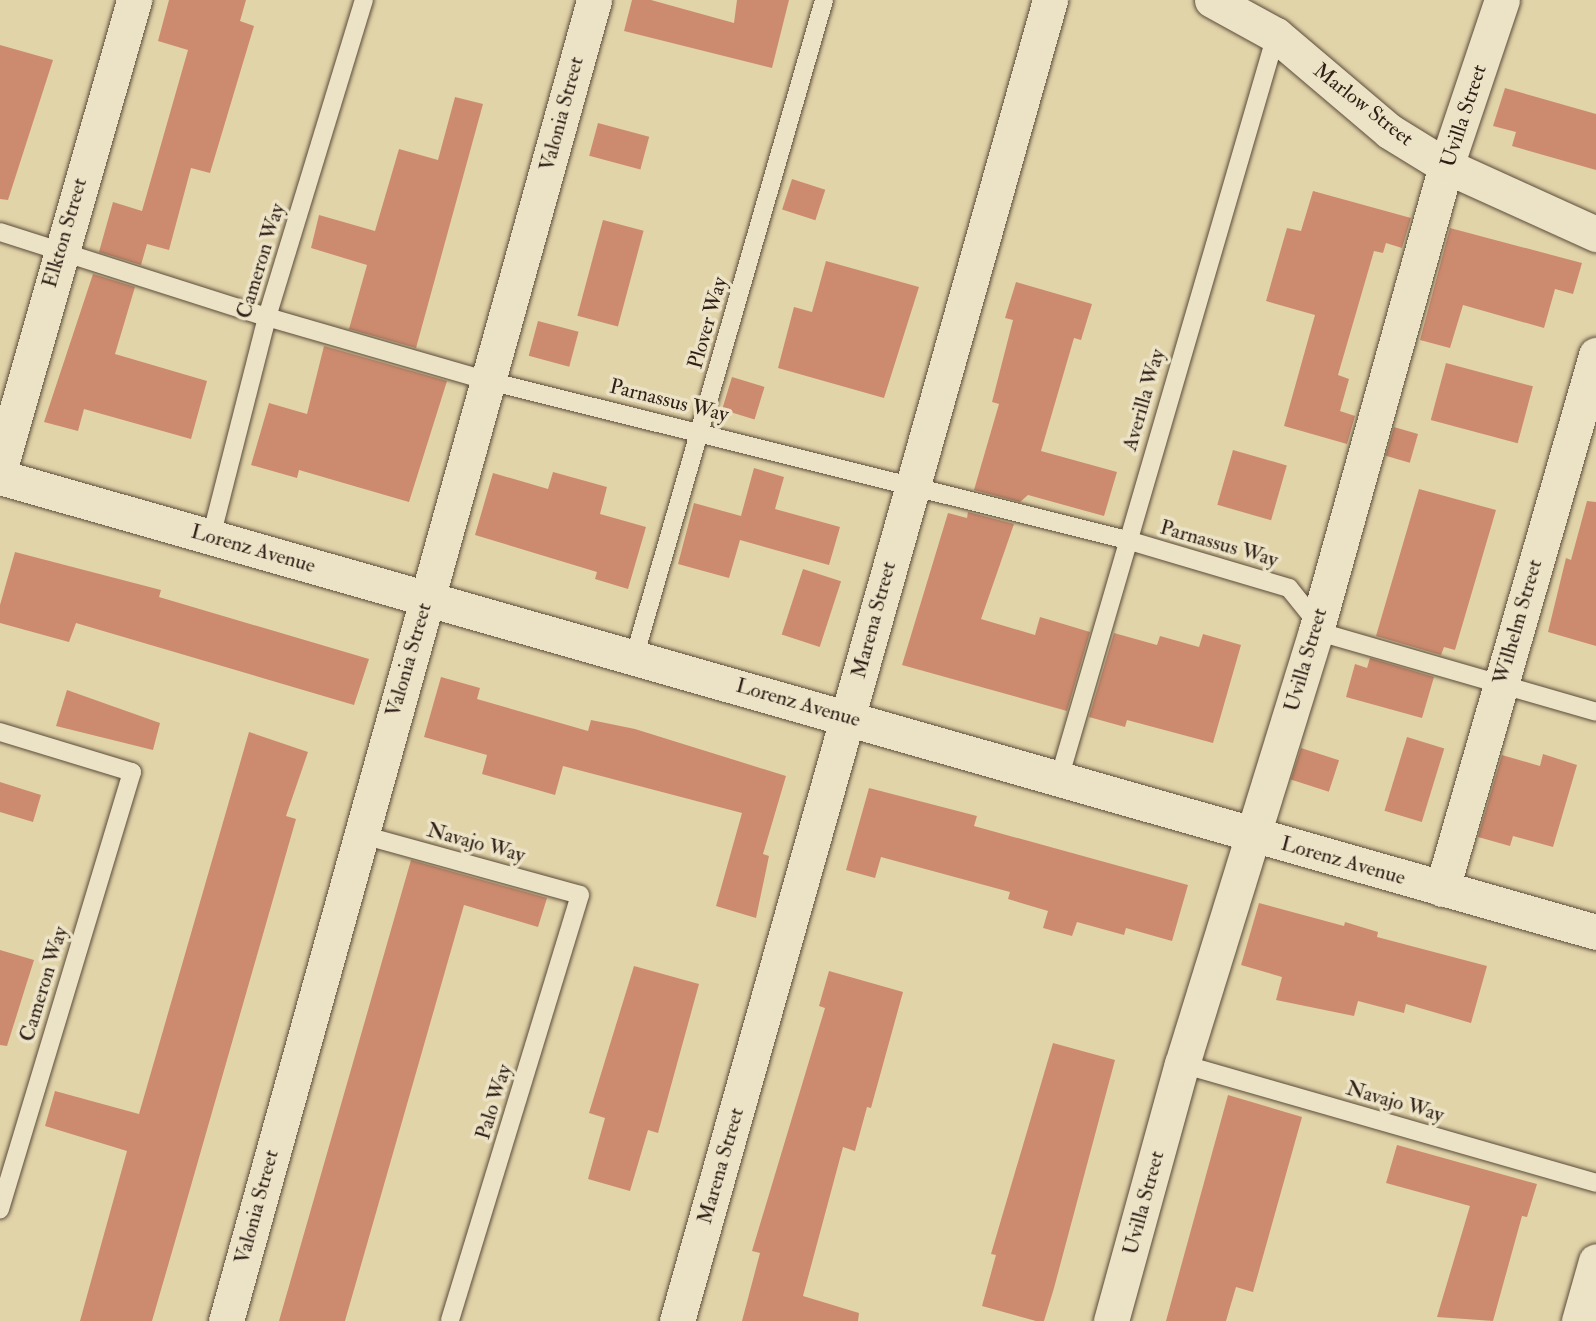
<!DOCTYPE html>
<html>
<head>
<meta charset="utf-8">
<style>
  body { margin:0 }
  #map { position:relative; width:1596px; height:1321px; overflow:hidden; background:#e2d4a9; font-family:"IM FELL Double Pica",serif }
  div>[style] { position:absolute }
  [style*='--x'] { left:calc(var(--x)*1px); top:calc(var(--y)*1px); width:calc(var(--w)*1px); rotate:calc(var(--a)*1deg) }
  .building>* { inset:0; background:#cc8b6f; transform-origin:0 0 }
  .roads { filter:drop-shadow(0 0 2px #5b4c3b) drop-shadow(0 0 2px #5b4c3b) }
  .lane>* { height:18px; margin:-9px; padding:0 9px; transform-origin:9px; border-radius:9px; background:#ece3c7 }
  .street>* { height:35px; margin:-17.5px; padding:0 17.5px; transform-origin:17.5px; border-radius:17.5px; background:#ece3c7 }
  span { translate:-50% -50%; white-space:nowrap; text-align:center; line-height:1.15; -webkit-text-stroke:7px #ece3c7; paint-order:stroke }
  .street-label { font-size:21px; color:#2e1e16 }
</style>
</head>
<body>
<div id="map">
  <div class="building">
    <div style="clip-path:polygon(169px 0,246px 0,240px 21px,254px 26px,210px 173px,191px 168px,169px 250px,147px 244px,141px 265px,99px 252px,113px 202px,142px 211px,188px 50px,158px 41px)"></div>
    <div style="clip-path:polygon(632px 0,651px 0,734px 23px,737px 0,789px 0,772px 68px,624px 31px)"></div>
    <div style="clip-path:polygon(0 45px,53px 60px,8px 200px,0 199px)"></div>
    <div style="clip-path:polygon(1505px 88px,1596px 114px,1596px 170px,1512px 146px,1516px 132px,1493px 126px)"></div>
    <div style="clip-path:polygon(455px 97px,483px 104px,416px 348px,349px 329px,367px 265px,311px 248px,319px 215px,375px 231px,399px 149px,438px 160px)"></div>
    <div style="left:598px;top:123px;width:53px;height:34px;rotate:15deg"></div>
    <div style="left:792px;top:179px;width:35px;height:32px;rotate:18deg"></div>
    <div style="clip-path:polygon(1313px 191px,1411px 218px,1402px 248px,1386px 243px,1383px 253px,1374px 251px,1338px 375px,1349px 379px,1340px 411px,1355px 416px,1347px 444px,1284px 426px,1315px 315px,1266px 301px,1287px 228px,1301px 231px)"></div>
    <div style="left:603px;top:220px;width:42px;height:99px;rotate:15deg"></div>
    <div style="clip-path:polygon(1450px 228px,1582px 263px,1573px 294px,1555px 289px,1544px 328px,1463px 305px,1450px 348px,1420px 340px)"></div>
    <div style="clip-path:polygon(826px 261px,919px 287px,884px 398px,778px 368px,794px 307px,812px 312px)"></div>
    <div style="clip-path:polygon(93px 274px,135px 287px,115px 354px,207px 381px,191px 439px,84px 409px,78px 431px,44px 422px)"></div>
    <div style="clip-path:polygon(1016px 282px,1092px 304px,1081px 340px,1074px 338px,1041px 451px,1117px 472px,1104px 516px,1028px 495px,1020px 502px,974px 490px,999px 404px,992px 402px,1013px 320px,1005px 318px)"></div>
    <div style="left:538px;top:321px;width:42px;height:36px;rotate:15deg"></div>
    <div style="clip-path:polygon(324px 346px,447px 381px,409px 502px,299px 470px,297px 478px,251px 465px,269px 403px,307px 414px)"></div>
    <div style="left:1446px;top:363px;width:90px;height:59px;rotate:15deg"></div>
    <div style="left:732px;top:377px;width:34px;height:34px;rotate:17deg"></div>
    <div style="left:1394px;top:427px;width:25px;height:30px;rotate:16deg"></div>
    <div style="left:1233px;top:450px;width:56px;height:57px;rotate:16deg"></div>
    <div style="clip-path:polygon(754px 468px,784px 477px,775px 509px,840px 527px,829px 565px,740px 540px,729px 578px,678px 564px,694px 503px,741px 516px)"></div>
    <div style="clip-path:polygon(553px 472px,607px 487px,600px 514px,646px 527px,628px 589px,595px 579px,597px 572px,475px 535px,493px 473px,548px 489px)"></div>
    <div style="clip-path:polygon(1419px 489px,1496px 510px,1455px 650px,1444px 647px,1441px 655px,1376px 636px)"></div>
    <div style="clip-path:polygon(1587px 501px,1596px 502px,1596px 646px,1548px 632px,1566px 558px,1571px 560px)"></div>
    <div style="clip-path:polygon(968px 512px,1014px 524px,981px 619px,1035px 635px,1040px 617px,1090px 632px,1067px 711px,902px 665px,948px 513px,967px 518px)"></div>
    <div style="clip-path:polygon(15px 552px,161px 590px,159px 597px,369px 659px,354px 705px,76px 623px,69px 642px,0 623px,0 605px)"></div>
    <div style="left:803px;top:569px;width:40px;height:69px;rotate:18deg"></div>
    <div style="clip-path:polygon(1114px 633px,1157px 645px,1160px 636px,1199px 647px,1203px 634px,1241px 645px,1213px 743px,1127px 720px,1125px 727px,1089px 717px)"></div>
    <div style="clip-path:polygon(1370px 658px,1434px 677px,1422px 718px,1346px 697px,1355px 664px,1367px 668px)"></div>
    <div style="clip-path:polygon(441px 677px,480px 688px,477px 699px,588px 731px,591px 720px,635px 729px,786px 776px,763px 854px,769px 856px,756px 918px,716px 906px,742px 813px,563px 766px,555px 795px,482px 774px,487px 755px,424px 737px)"></div>
    <div style="clip-path:polygon(67px 690px,160px 723px,153px 750px,56px 726px)"></div>
    <div style="clip-path:polygon(249px 732px,308px 752px,286px 816px,296px 819px,176px 1238px,152px 1321px,80px 1321px,127px 1151px,45px 1126px,55px 1091px,139px 1114px)"></div>
    <div style="left:1407px;top:737px;width:39px;height:77px;rotate:17deg"></div>
    <div style="left:1301px;top:748px;width:40px;height:33px;rotate:18deg"></div>
    <div style="clip-path:polygon(1543px 754px,1577px 765px,1553px 847px,1513px 836px,1510px 846px,1478px 837px,1502px 755px,1540px 766px)"></div>
    <div style="clip-path:polygon(0 782px,41px 795px,33px 822px,0 812px)"></div>
    <div style="clip-path:polygon(869px 788px,977px 816px,974px 826px,1188px 885px,1172px 941px,1126px 928px,1124px 935px,1077px 922px,1072px 936px,1043px 928px,1048px 911px,1008px 899px,1010px 892px,881px 857px,875px 878px,846px 870px)"></div>
    <div style="clip-path:polygon(411px 860px,547px 898px,538px 927px,464px 905px,345px 1321px,279px 1321px)"></div>
    <div style="clip-path:polygon(1259px 903px,1344px 926px,1345px 922px,1378px 932px,1377px 937px,1487px 966px,1471px 1023px,1406px 1004px,1404px 1013px,1358px 1001px,1354px 1016px,1276px 1000px,1282px 977px,1241px 965px)"></div>
    <div style="clip-path:polygon(0 950px,34px 960px,7px 1046px,0 1045px)"></div>
    <div style="clip-path:polygon(634px 966px,699px 984px,658px 1133px,648px 1130px,630px 1191px,588px 1179px,605px 1118px,589px 1113px)"></div>
    <div style="clip-path:polygon(829px 971px,903px 992px,871px 1108px,867px 1107px,855px 1151px,843px 1147px,803px 1296px,859px 1313px,858px 1321px,742px 1321px,760px 1253px,752px 1251px,825px 1008px,819px 1006px)"></div>
    <div style="clip-path:polygon(1053px 1043px,1115px 1060px,1054px 1288px,1044px 1321px,1036px 1321px,982px 1306px,996px 1255px,991px 1254px)"></div>
    <div style="clip-path:polygon(1228px 1095px,1302px 1117px,1253px 1292px,1236px 1287px,1226px 1321px,1166px 1321px)"></div>
    <div style="clip-path:polygon(1397px 1145px,1537px 1184px,1527px 1217px,1522px 1216px,1493px 1321px,1437px 1317px,1470px 1206px,1386px 1183px)"></div>
  </div>
  <div class="roads">
    <div class="lane">
      <div style="--x:0;--y:232;--w:280;--a:17.7"></div>
      <div style="--x:267;--y:317;--w:231;--a:16.1"></div>
      <div style="--x:489;--y:381;--w:658;--a:13.99"></div>
      <div style="--x:1127;--y:540;--w:169;--a:16.5"></div>
      <div style="--x:1289;--y:588;--w:45;--a:51.3"></div>
      <div style="--x:211;--y:537;--w:227;--a:-75.7"></div>
      <div style="--x:267;--y:317;--w:332;--a:-73"></div>
      <div style="--x:1316;--y:631;--w:291;--a:16.1"></div>
      <div style="--x:634;--y:658;--w:685;--a:-73.89"></div>
      <div style="--x:0;--y:732;--w:138;--a:16.9"></div>
      <div style="--x:132;--y:772;--w:457;--a:106.8"></div>
      <div style="--x:1059;--y:779;--w:775;--a:-73.74"></div>
      <div style="--x:359;--y:834;--w:229;--a:15.4"></div>
      <div style="--x:580;--y:895;--w:445;--a:107"></div>
      <div style="--x:1182;--y:1064;--w:431;--a:16"></div>
    </div>
    <div class="street">
      <div style="--x:1212;--y:0;--w:73;--a:28.7"></div>
      <div style="--x:1276;--y:35;--w:148;--a:40.3"></div>
      <div style="--x:1389;--y:131;--w:67;--a:31.6"></div>
      <div style="--x:1446;--y:166;--w:165;--a:24.4"></div>
      <div style="--x:0;--y:468;--w:487;--a:-74"></div>
      <div style="--x:0;--y:477;--w:1660;--a:15.91"></div>
      <div style="--x:1442;--y:889;--w:556;--a:-73.91"></div>
      <div style="--x:226;--y:1321;--w:1371;--a:-74.43"></div>
      <div style="--x:677;--y:1321;--w:1373;--a:-74.23"></div>
      <div style="--x:1111;--y:1321;--w:267;--a:-74.6"></div>
      <div style="--x:1182;--y:1064;--w:453;--a:-72.8"></div>
      <div style="--x:1316;--y:631;--w:483;--a:-74.4"></div>
      <div style="--x:1446;--y:166;--w:175;--a:-71.4"></div>
      <div style="--x:1579;--y:1321;--w:62;--a:-74.2"></div>
    </div>
  </div>
  <div class="street-label">
    <span style="left:1363px;top:105px;rotate:38deg">Marlow Street</span>
    <span style="left:562px;top:114px;rotate:-75deg">Valonia Street</span>
    <span style="left:1464px;top:116px;rotate:-72deg">Uvilla Street</span>
    <span style="left:65px;top:233px;rotate:-74deg">Elkton Street</span>
    <span style="left:261px;top:261px;rotate:-73deg">Cameron Way</span>
    <span style="left:708px;top:323px;rotate:-74deg">Plover Way</span>
    <span style="left:1144px;top:400px;rotate:-74deg">Averilla Way</span>
    <span style="left:669px;top:401px;rotate:14deg">Parnassus Way</span>
    <span style="left:1219px;top:544px;rotate:16deg">Parnassus Way</span>
    <span style="left:253px;top:549px;rotate:16deg">Lorenz Avenue</span>
    <span style="left:874px;top:620px;rotate:-75deg">Marena Street</span>
    <span style="left:1518px;top:622px;rotate:-74deg">Wilhelm Street</span>
    <span style="left:409px;top:660px;rotate:-74deg">Valonia Street</span>
    <span style="left:1306px;top:660px;rotate:-74deg">Uvilla Street</span>
    <span style="left:798px;top:703px;rotate:16deg">Lorenz Avenue</span>
    <span style="left:476px;top:843px;rotate:15deg">Navajo Way</span>
    <span style="left:1343px;top:861px;rotate:16deg">Lorenz Avenue</span>
    <span style="left:44px;top:984px;rotate:-73deg">Cameron Way</span>
    <span style="left:494px;top:1102px;rotate:-73deg">Palo Way</span>
    <span style="left:1395px;top:1102px;rotate:16deg">Navajo Way</span>
    <span style="left:721px;top:1166px;rotate:-74deg">Marena Street</span>
    <span style="left:1144px;top:1203px;rotate:-75deg">Uvilla Street</span>
    <span style="left:257px;top:1207px;rotate:-75deg">Valonia Street</span>
  </div>
</div>
</body>
</html>
